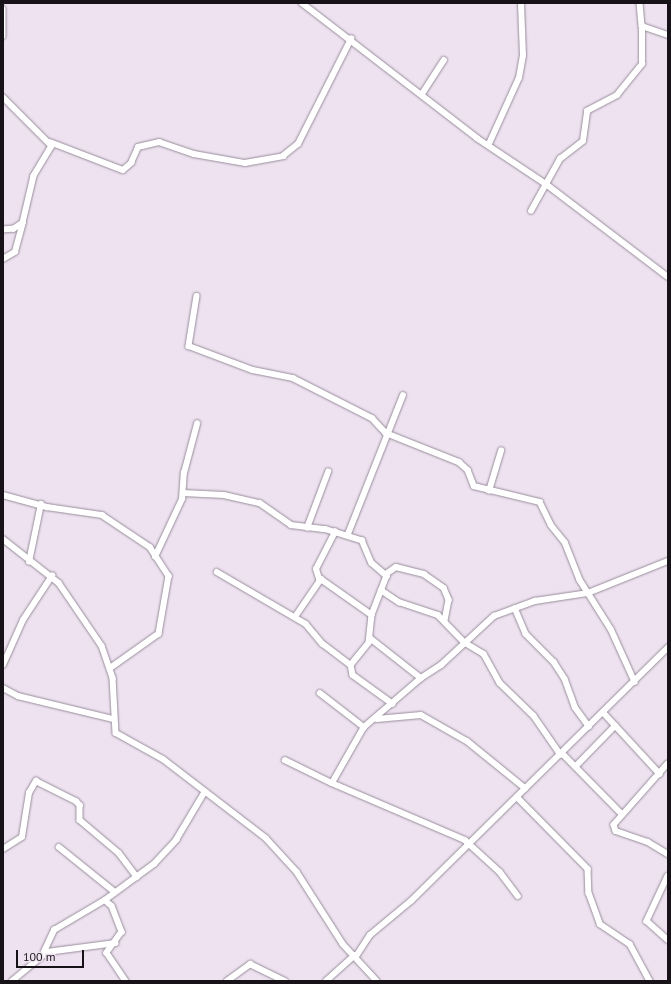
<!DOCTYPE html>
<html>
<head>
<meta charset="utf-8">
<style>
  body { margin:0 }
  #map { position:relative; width:671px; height:984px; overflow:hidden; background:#eee2f0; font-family:"PT Sans",sans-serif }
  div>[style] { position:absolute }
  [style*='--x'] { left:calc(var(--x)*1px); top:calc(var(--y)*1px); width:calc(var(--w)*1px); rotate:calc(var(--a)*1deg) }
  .roads { filter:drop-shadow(0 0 1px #988d9b) drop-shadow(0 0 1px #988d9b) }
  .street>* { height:5.5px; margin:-2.75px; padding:0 2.75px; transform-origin:2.75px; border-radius:2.75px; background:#fff }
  span { translate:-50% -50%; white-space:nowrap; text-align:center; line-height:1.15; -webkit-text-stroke:3.5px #eee2f0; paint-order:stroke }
  .frame { position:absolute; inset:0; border:4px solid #161217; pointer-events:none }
  .scale { position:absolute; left:16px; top:950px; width:68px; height:18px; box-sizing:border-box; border:2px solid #161217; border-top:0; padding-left:5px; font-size:12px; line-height:14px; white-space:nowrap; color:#161217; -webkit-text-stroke:3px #eee2f0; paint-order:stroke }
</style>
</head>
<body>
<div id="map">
  <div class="roads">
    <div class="street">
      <div style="--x:302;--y:3;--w:221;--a:37.6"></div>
      <div style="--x:477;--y:138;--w:83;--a:33.7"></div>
      <div style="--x:546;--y:184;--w:153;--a:37.3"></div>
      <div style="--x:640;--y:3;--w:23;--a:85"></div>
      <div style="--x:642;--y:26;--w:28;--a:19"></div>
      <div style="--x:3;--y:9;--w:27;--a:90"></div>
      <div style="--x:422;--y:94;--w:40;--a:-57.1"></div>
      <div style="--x:3;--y:97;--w:69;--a:45"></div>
      <div style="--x:52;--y:146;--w:35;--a:121"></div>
      <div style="--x:34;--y:176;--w:48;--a:103.2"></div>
      <div style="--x:23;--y:223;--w:11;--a:146"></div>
      <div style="--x:14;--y:229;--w:11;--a:175"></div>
      <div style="--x:50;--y:142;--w:78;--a:21"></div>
      <div style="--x:123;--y:170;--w:11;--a:-41"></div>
      <div style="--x:131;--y:163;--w:17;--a:-66"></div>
      <div style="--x:138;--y:147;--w:22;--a:-13"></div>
      <div style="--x:159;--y:142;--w:37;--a:19"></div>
      <div style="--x:194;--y:154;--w:52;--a:10"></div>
      <div style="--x:245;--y:163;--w:39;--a:-10"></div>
      <div style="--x:283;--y:156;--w:19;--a:-39"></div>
      <div style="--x:298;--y:144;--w:118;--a:-63.2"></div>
      <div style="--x:489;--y:144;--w:72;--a:-65.6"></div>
      <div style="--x:519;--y:78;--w:22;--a:-80"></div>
      <div style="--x:523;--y:56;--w:53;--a:-92.2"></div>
      <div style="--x:531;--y:211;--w:60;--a:-60.9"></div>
      <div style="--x:560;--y:159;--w:29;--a:-38"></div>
      <div style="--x:583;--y:141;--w:30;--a:-82"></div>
      <div style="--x:587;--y:111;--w:34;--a:-28"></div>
      <div style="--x:617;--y:95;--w:40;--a:-51"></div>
      <div style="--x:642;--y:64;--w:38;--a:-90"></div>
      <div style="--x:3;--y:259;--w:14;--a:-30"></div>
      <div style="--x:15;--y:252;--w:30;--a:-75"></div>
      <div style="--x:197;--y:296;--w:51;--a:99.1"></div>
      <div style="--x:189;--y:346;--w:68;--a:20.6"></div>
      <div style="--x:253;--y:370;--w:41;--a:11.3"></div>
      <div style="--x:293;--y:378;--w:89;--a:26.9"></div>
      <div style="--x:372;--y:418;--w:21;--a:47"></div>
      <div style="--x:386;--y:433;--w:79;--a:21.7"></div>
      <div style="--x:459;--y:462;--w:12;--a:42"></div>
      <div style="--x:468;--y:470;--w:17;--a:69"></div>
      <div style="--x:474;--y:486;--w:68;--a:13.6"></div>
      <div style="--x:540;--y:502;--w:25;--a:64"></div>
      <div style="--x:551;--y:525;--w:22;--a:51"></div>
      <div style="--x:565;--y:542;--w:41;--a:68.5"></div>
      <div style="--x:580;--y:580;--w:58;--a:57.7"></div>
      <div style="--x:611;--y:629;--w:58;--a:65.6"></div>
      <div style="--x:489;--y:491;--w:42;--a:-73.3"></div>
      <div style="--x:183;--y:493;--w:41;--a:2.8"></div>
      <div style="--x:224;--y:495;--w:37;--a:13"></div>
      <div style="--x:260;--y:503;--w:38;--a:35"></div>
      <div style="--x:291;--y:525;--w:34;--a:7"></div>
      <div style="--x:325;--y:529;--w:39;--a:17"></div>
      <div style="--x:362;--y:540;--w:25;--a:67"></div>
      <div style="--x:372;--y:563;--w:20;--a:41"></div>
      <div style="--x:387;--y:576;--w:42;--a:111"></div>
      <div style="--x:372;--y:615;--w:28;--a:96"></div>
      <div style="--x:369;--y:643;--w:28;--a:129"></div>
      <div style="--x:3;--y:495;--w:46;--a:15.3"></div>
      <div style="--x:47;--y:507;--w:56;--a:8.3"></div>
      <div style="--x:102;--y:515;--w:58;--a:33.7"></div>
      <div style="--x:150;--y:547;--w:35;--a:57"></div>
      <div style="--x:169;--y:576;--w:59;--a:99.8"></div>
      <div style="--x:159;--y:634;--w:59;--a:144.7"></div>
      <div style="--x:307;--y:528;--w:60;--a:-69.4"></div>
      <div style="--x:348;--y:534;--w:149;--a:-68.4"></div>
      <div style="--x:3;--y:539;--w:71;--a:38.2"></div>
      <div style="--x:59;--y:583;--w:76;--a:55.7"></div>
      <div style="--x:102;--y:646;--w:34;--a:71"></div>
      <div style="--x:113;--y:678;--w:55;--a:86.9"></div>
      <div style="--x:116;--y:733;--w:54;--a:29"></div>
      <div style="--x:163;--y:759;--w:130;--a:37.5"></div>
      <div style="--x:266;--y:838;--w:46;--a:47.6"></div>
      <div style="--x:297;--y:872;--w:85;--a:57.4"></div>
      <div style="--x:343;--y:944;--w:50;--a:47.4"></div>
      <div style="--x:155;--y:557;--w:64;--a:-65"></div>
      <div style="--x:182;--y:499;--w:26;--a:-86"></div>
      <div style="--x:184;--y:473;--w:51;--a:-75.1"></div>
      <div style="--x:29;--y:562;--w:59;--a:-78.3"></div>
      <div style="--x:217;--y:572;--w:103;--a:30.3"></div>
      <div style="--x:306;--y:624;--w:26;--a:50"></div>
      <div style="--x:323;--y:644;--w:35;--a:37"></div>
      <div style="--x:351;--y:665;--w:10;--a:79"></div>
      <div style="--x:353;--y:675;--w:49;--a:35.9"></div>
      <div style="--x:386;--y:574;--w:12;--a:-35"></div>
      <div style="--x:396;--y:567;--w:29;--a:14"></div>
      <div style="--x:424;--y:574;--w:24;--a:35"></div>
      <div style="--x:444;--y:588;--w:13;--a:67"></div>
      <div style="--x:449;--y:600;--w:21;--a:101"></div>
      <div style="--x:319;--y:579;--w:10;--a:-107"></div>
      <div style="--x:316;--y:569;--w:42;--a:-62.8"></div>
      <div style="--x:381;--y:590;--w:22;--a:34"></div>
      <div style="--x:399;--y:602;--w:41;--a:18.4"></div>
      <div style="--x:438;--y:615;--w:37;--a:46"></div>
      <div style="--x:464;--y:642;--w:23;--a:31"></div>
      <div style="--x:484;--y:654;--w:33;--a:61"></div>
      <div style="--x:500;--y:683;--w:47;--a:44.1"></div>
      <div style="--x:534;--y:716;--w:47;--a:55.3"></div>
      <div style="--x:515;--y:608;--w:28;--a:67"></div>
      <div style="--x:526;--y:634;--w:40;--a:45"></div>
      <div style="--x:554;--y:662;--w:20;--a:57"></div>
      <div style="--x:565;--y:679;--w:30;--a:70"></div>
      <div style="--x:575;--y:707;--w:24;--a:54"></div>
      <div style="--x:295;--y:617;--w:46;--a:-55.6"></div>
      <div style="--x:321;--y:579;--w:62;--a:35.2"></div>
      <div style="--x:370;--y:638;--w:65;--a:38.1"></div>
      <div style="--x:3;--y:665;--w:49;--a:-66"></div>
      <div style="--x:23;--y:620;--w:53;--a:-56.6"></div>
      <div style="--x:3;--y:688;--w:17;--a:28"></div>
      <div style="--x:18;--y:696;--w:98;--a:13.6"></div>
      <div style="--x:320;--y:693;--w:56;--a:37.7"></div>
      <div style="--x:603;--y:712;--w:84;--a:47.4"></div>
      <div style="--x:377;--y:719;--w:44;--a:-5.2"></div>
      <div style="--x:421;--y:715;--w:53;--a:29.5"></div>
      <div style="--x:467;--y:741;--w:75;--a:39"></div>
      <div style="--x:562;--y:753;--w:86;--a:45.5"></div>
      <div style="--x:285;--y:760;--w:52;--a:26.1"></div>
      <div style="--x:332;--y:783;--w:64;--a:-60.3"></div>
      <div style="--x:364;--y:727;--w:75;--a:-40.7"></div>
      <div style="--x:421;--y:678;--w:24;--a:-33"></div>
      <div style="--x:441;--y:665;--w:72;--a:-42.8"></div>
      <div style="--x:494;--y:616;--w:44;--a:-20.1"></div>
      <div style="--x:535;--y:601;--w:54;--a:-8.6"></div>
      <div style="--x:588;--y:593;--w:86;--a:-21.8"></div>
      <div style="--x:668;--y:764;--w:81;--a:131.5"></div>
      <div style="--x:614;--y:825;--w:6;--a:72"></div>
      <div style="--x:616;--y:831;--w:34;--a:19"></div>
      <div style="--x:648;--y:842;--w:23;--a:31"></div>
      <div style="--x:576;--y:766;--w:56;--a:-45.7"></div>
      <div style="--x:332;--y:783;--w:145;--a:23.2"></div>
      <div style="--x:465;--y:840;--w:47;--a:42.4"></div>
      <div style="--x:500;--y:872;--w:30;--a:53"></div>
      <div style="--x:517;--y:797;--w:101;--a:45.4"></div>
      <div style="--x:588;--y:869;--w:24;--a:88"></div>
      <div style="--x:589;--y:893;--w:33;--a:70"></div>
      <div style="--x:600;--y:924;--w:36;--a:34"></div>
      <div style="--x:630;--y:944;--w:42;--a:61.6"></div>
      <div style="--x:59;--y:847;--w:72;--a:38.8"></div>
      <div style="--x:3;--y:849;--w:22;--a:-32"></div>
      <div style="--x:22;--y:837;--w:45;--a:-81"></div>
      <div style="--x:29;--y:793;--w:14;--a:-60"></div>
      <div style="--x:36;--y:781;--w:45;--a:26.6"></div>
      <div style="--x:76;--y:801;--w:6;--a:45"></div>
      <div style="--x:80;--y:805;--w:15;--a:90"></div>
      <div style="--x:80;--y:820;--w:51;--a:40.2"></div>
      <div style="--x:119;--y:853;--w:30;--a:53"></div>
      <div style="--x:668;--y:876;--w:50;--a:115"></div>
      <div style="--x:647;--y:921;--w:28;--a:42"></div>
      <div style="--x:105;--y:900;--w:9;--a:41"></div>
      <div style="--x:112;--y:906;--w:28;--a:69"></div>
      <div style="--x:122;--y:932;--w:26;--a:126"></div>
      <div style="--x:107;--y:953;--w:34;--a:56"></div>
      <div style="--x:42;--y:956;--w:29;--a:-65"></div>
      <div style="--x:54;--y:930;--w:59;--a:-30.5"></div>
      <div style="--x:105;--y:900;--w:61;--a:-36.3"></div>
      <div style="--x:154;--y:864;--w:33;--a:-47"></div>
      <div style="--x:176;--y:840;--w:55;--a:-59.2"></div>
      <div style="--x:355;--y:958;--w:27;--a:-57"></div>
      <div style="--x:370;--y:935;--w:53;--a:-39.7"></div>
      <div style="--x:411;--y:901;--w:361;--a:-44.6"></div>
      <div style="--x:12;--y:981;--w:45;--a:-39.6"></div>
      <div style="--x:47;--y:952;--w:69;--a:-7.5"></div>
      <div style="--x:227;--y:981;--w:29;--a:-36"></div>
      <div style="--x:250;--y:964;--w:39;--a:26"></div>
      <div style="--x:326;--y:981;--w:38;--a:-42"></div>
    </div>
  </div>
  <div class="frame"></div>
  <div class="scale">100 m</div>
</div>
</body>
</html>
